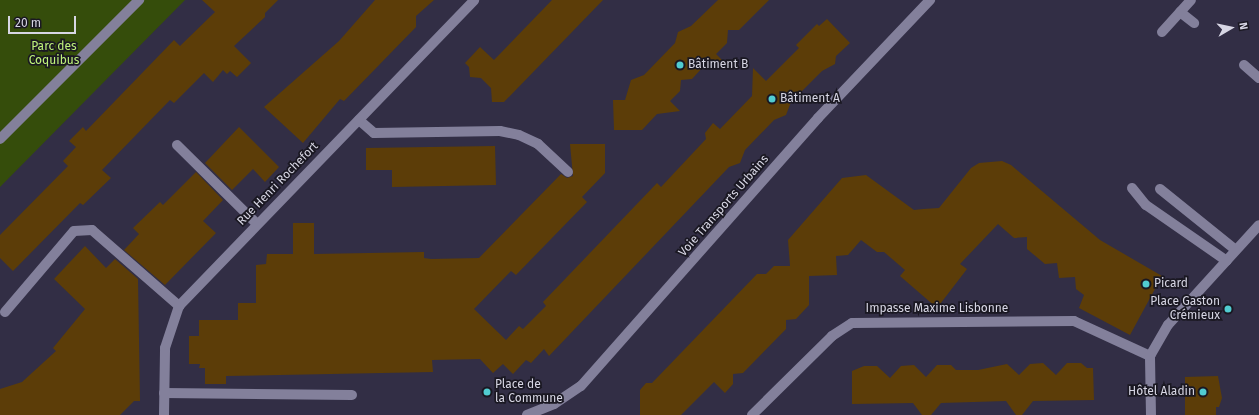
<!DOCTYPE html>
<html>
<head>
<meta charset="utf-8">
<style>
  body { margin:0 }
  #map { position:relative; width:1259px; height:415px; overflow:hidden; background:#322e45; font-family:"Fira Sans",sans-serif }
  div>[style] { position:absolute }
  [style*='--x'] { left:calc(var(--x)*1px); top:calc(var(--y)*1px); width:calc(var(--w)*1px); rotate:calc(var(--a)*1deg) }
  .green>* { inset:0; background:#354d0b }
  .building>* { inset:0; background:#5c3d08 }
  .lane>* { height:10px; margin:-5px; padding:0 5px; transform-origin:5px; border-radius:5px; background:#83809b }
  .street>* { height:10px; margin:-5px; padding:0 5px; transform-origin:5px; border-radius:5px; background:#83809b }
  .dots>* { width:11px; height:11px; translate:-50% -50%; box-sizing:border-box; border:2px solid #1a1822; border-radius:50% }
  span { translate:-50% -50%; white-space:nowrap; text-align:center; line-height:1.15; -webkit-text-stroke:3.5px #1a1822; paint-order:stroke }
  .park-label { font-size:12px; color:#bff37b }
  .poi-label { font-size:12px; color:#d7d6e4 }
  .left { translate:0 -50%; text-align:left }
  .right { translate:-100% -50%; text-align:right }
  .street-label { font-size:12px; color:#d7d6e4 }
  .north { position:absolute; left:1211px; top:8px; width:40px; height:40px; -webkit-text-stroke:3px #1a1822; paint-order:stroke; rotate:81deg; font-size:11px; font-weight:700; line-height:16px; text-align:center; color:#d7d6e4 }
  .north::after { content:''; display:block; margin:auto; width:14px; height:18px; background:#d7d6e4; clip-path:polygon(50% 0,100% 100%,50% 72%,0 100%) }
  .scale { position:absolute; left:8px; top:16px; width:68px; height:18px; box-sizing:border-box; border:2px solid #d7d6e4; border-top:0; padding-left:5px; font-size:12px; line-height:14px; white-space:nowrap; color:#d7d6e4; -webkit-text-stroke:3px #1a1822; paint-order:stroke }
</style>
</head>
<body>
<div id="map">
  <div class="green">
    <div style="clip-path:polygon(0 0,185px 0,0 187px)"></div>
  </div>
  <div class="building">
    <div style="clip-path:polygon(202px 0,278px 0,265px 13px,265px 17px,234px 46px,251px 63px,237px 77px,230px 71px,227px 74px,223px 70px,213px 82px,204px 73px,174px 103px,170px 100px,102px 170px,111px 178px,83px 205px,80px 203px,13px 271px,0 258px,0 235px,68px 166px,63px 161px,76px 147px,69px 141px,83px 127px,86px 131px,174px 40px,180px 46px,215px 12px)"></div>
    <div style="clip-path:polygon(375px 0,434px 0,416px 16px,416px 27px,344px 101px,340px 99px,303px 143px,264px 107px,339px 41px)"></div>
    <div style="clip-path:polygon(552px 0,603px 0,504px 102px,492px 102px,491px 88px,481px 78px,470px 77px,469px 67px,465px 63px,480px 47px,494px 60px)"></div>
    <div style="clip-path:polygon(718px 0,769px 0,739px 30px,728px 30px,727px 43px,716px 54px,724px 62px,703px 67px,692px 79px,681px 80px,680px 91px,670px 101px,680px 111px,657px 114px,642px 130px,614px 130px,613px 100px,625px 100px,631px 80px,644px 75px,675px 43px,678px 32px,691px 26px)"></div>
    <div style="clip-path:polygon(827px 19px,850px 43px,836px 56px,835px 64px,822px 71px,791px 102px,786px 115px,774px 120px,745px 150px,740px 163px,729px 167px,549px 356px,544px 349px,531px 363px,526px 360px,513px 374px,503px 364px,493px 373px,480px 359px,432px 360px,433px 372px,226px 376px,226px 384px,205px 384px,205px 368px,199px 368px,200px 364px,189px 364px,189px 336px,199px 336px,199px 320px,238px 320px,238px 303px,256px 303px,256px 265px,266px 264px,267px 254px,293px 254px,293px 223px,314px 223px,314px 254px,424px 252px,424px 258px,431px 259px,479px 258px,561px 174px,567px 178px,573px 176px,570px 144px,605px 144px,605px 173px,582px 197px,587px 202px,516px 275px,511px 271px,474px 309px,506px 340px,519px 326px,523px 329px,546px 306px,543px 302px,657px 183px,661px 187px,706px 139px,705px 133px,713px 123px,720px 129px,752px 96px,753px 68px,766px 81px,799px 48px,796px 45px,817px 24px,819px 26px)"></div>
    <div style="clip-path:polygon(239px 127px,279px 167px,265px 182px,253px 169px,232px 190px,205px 163px)"></div>
    <div style="clip-path:polygon(495px 146px,496px 185px,392px 187px,392px 170px,366px 170px,366px 148px)"></div>
    <div style="clip-path:polygon(1002px 161px,1011px 165px,1100px 240px,1162px 276px,1130px 335px,1079px 308px,1084px 295px,1076px 289px,1075px 277px,1059px 278px,1057px 263px,1045px 264px,1027px 249px,1027px 237px,1014px 238px,998px 224px,960px 264px,967px 269px,937px 308px,900px 276px,905px 270px,884px 252px,877px 252px,861px 240px,848px 255px,836px 256px,837px 275px,809px 276px,809px 305px,796px 319px,786px 320px,786px 329px,743px 373px,733px 374px,733px 384px,725px 393px,714px 382px,681px 415px,640px 415px,640px 390px,646px 383px,652px 383px,757px 274px,766px 274px,774px 266px,790px 266px,788px 240px,842px 178px,866px 175px,914px 210px,923px 209px,939px 208px,971px 168px,979px 163px)"></div>
    <div style="clip-path:polygon(196px 172px,223px 200px,203px 221px,216px 233px,165px 285px,124px 250px,139px 234px,133px 228px,160px 202px,163px 205px)"></div>
    <div style="clip-path:polygon(85px 246px,106px 268px,115px 259px,138px 279px,140px 401px,134px 401px,120px 415px,0 415px,0 389px,22px 382px,56px 351px,53px 348px,85px 309px,54px 279px)"></div>
    <div style="clip-path:polygon(1043px 363px,1056px 375px,1067px 363px,1081px 363px,1087px 368px,1093px 368px,1094px 400px,1033px 401px,1022px 415px,1016px 415px,1006px 401px,941px 403px,931px 415px,922px 415px,913px 403px,852px 404px,852px 371px,864px 366px,877px 366px,890px 378px,901px 366px,914px 365px,926px 377px,937px 365px,951px 365px,956px 370px,978px 370px,1007px 364px,1019px 375px,1030px 364px)"></div>
    <div style="clip-path:polygon(1218px 376px,1222px 398px,1219px 407px,1216px 407px,1216px 415px,1185px 415px,1185px 377px)"></div>
  </div>
  <div class="lane">
    <div style="--x:1180;--y:12;--w:18;--a:38"></div>
    <div style="--x:1162;--y:32;--w:43;--a:-47.8"></div>
    <div style="--x:1244;--y:65;--w:20;--a:41"></div>
    <div style="--x:359;--y:120;--w:20;--a:41"></div>
    <div style="--x:374;--y:133;--w:126;--a:-0.9"></div>
    <div style="--x:500;--y:131;--w:19;--a:12"></div>
    <div style="--x:519;--y:135;--w:21;--a:25"></div>
    <div style="--x:538;--y:144;--w:41;--a:43"></div>
    <div style="--x:0;--y:139;--w:197;--a:-45"></div>
    <div style="--x:177;--y:145;--w:112;--a:44.6"></div>
    <div style="--x:1132;--y:188;--w:22;--a:51"></div>
    <div style="--x:1146;--y:205;--w:98;--a:34.7"></div>
    <div style="--x:1160;--y:189;--w:97;--a:38.8"></div>
    <div style="--x:164;--y:393;--w:188;--a:0.6"></div>
    <div style="--x:527;--y:415;--w:29;--a:-22"></div>
    <div style="--x:554;--y:404;--w:32;--a:-34"></div>
    <div style="--x:581;--y:386;--w:358;--a:-48.5"></div>
    <div style="--x:818;--y:118;--w:163;--a:-46.5"></div>
    <div style="--x:752;--y:415;--w:112;--a:-44.6"></div>
    <div style="--x:832;--y:336;--w:24;--a:-33"></div>
    <div style="--x:852;--y:323;--w:222;--a:-0.5"></div>
    <div style="--x:1074;--y:321;--w:84;--a:24.7"></div>
  </div>
  <div class="street">
    <div style="--x:5;--y:312;--w:106;--a:-49.6"></div>
    <div style="--x:74;--y:231;--w:18;--a:-3"></div>
    <div style="--x:92;--y:230;--w:116;--a:41.1"></div>
    <div style="--x:164;--y:415;--w:67;--a:-89.1"></div>
    <div style="--x:165;--y:348;--w:44;--a:-71.6"></div>
    <div style="--x:179;--y:306;--w:425;--a:-46"></div>
    <div style="--x:1151;--y:415;--w:59;--a:-91"></div>
    <div style="--x:1150;--y:356;--w:36;--a:-60"></div>
    <div style="--x:1168;--y:325;--w:135;--a:-47.7"></div>
  </div>
  <div class="dots">
    <div style="left:680px;top:65px;background:#51ccd1"></div>
    <div style="left:772px;top:99px;background:#51ccd1"></div>
    <div style="left:1146px;top:284px;background:#51ccd1"></div>
    <div style="left:1228px;top:309px;background:#51ccd1"></div>
    <div style="left:487px;top:392px;background:#51ccd1"></div>
    <div style="left:1203px;top:392px;background:#51ccd1"></div>
  </div>
  <div class="park-label">
    <span style="left:54px;top:54px">Parc des<br>Coquibus</span>
  </div>
  <div class="poi-label">
    <span class="left" style="left:688px;top:65px">Bâtiment B</span>
    <span class="left" style="left:780px;top:99px">Bâtiment A</span>
    <span class="left" style="left:1154px;top:284px">Picard</span>
    <span class="right" style="left:1220px;top:309px">Place Gaston<br>Crémieux</span>
    <span class="left" style="left:495px;top:392px">Place de<br>la Commune</span>
    <span class="right" style="left:1195px;top:392px">Hôtel Aladin</span>
  </div>
  <div class="street-label">
    <span style="left:278px;top:184px;rotate:-46deg">Rue Henri Rochefort</span>
    <span style="left:724px;top:206px;rotate:-49deg">Voie Transports Urbains</span>
    <span style="left:937px;top:309px">Impasse Maxime Lisbonne</span>
  </div>
  <div class="north">N</div>
  <div class="scale">20 m</div>
</div>
</body>
</html>
